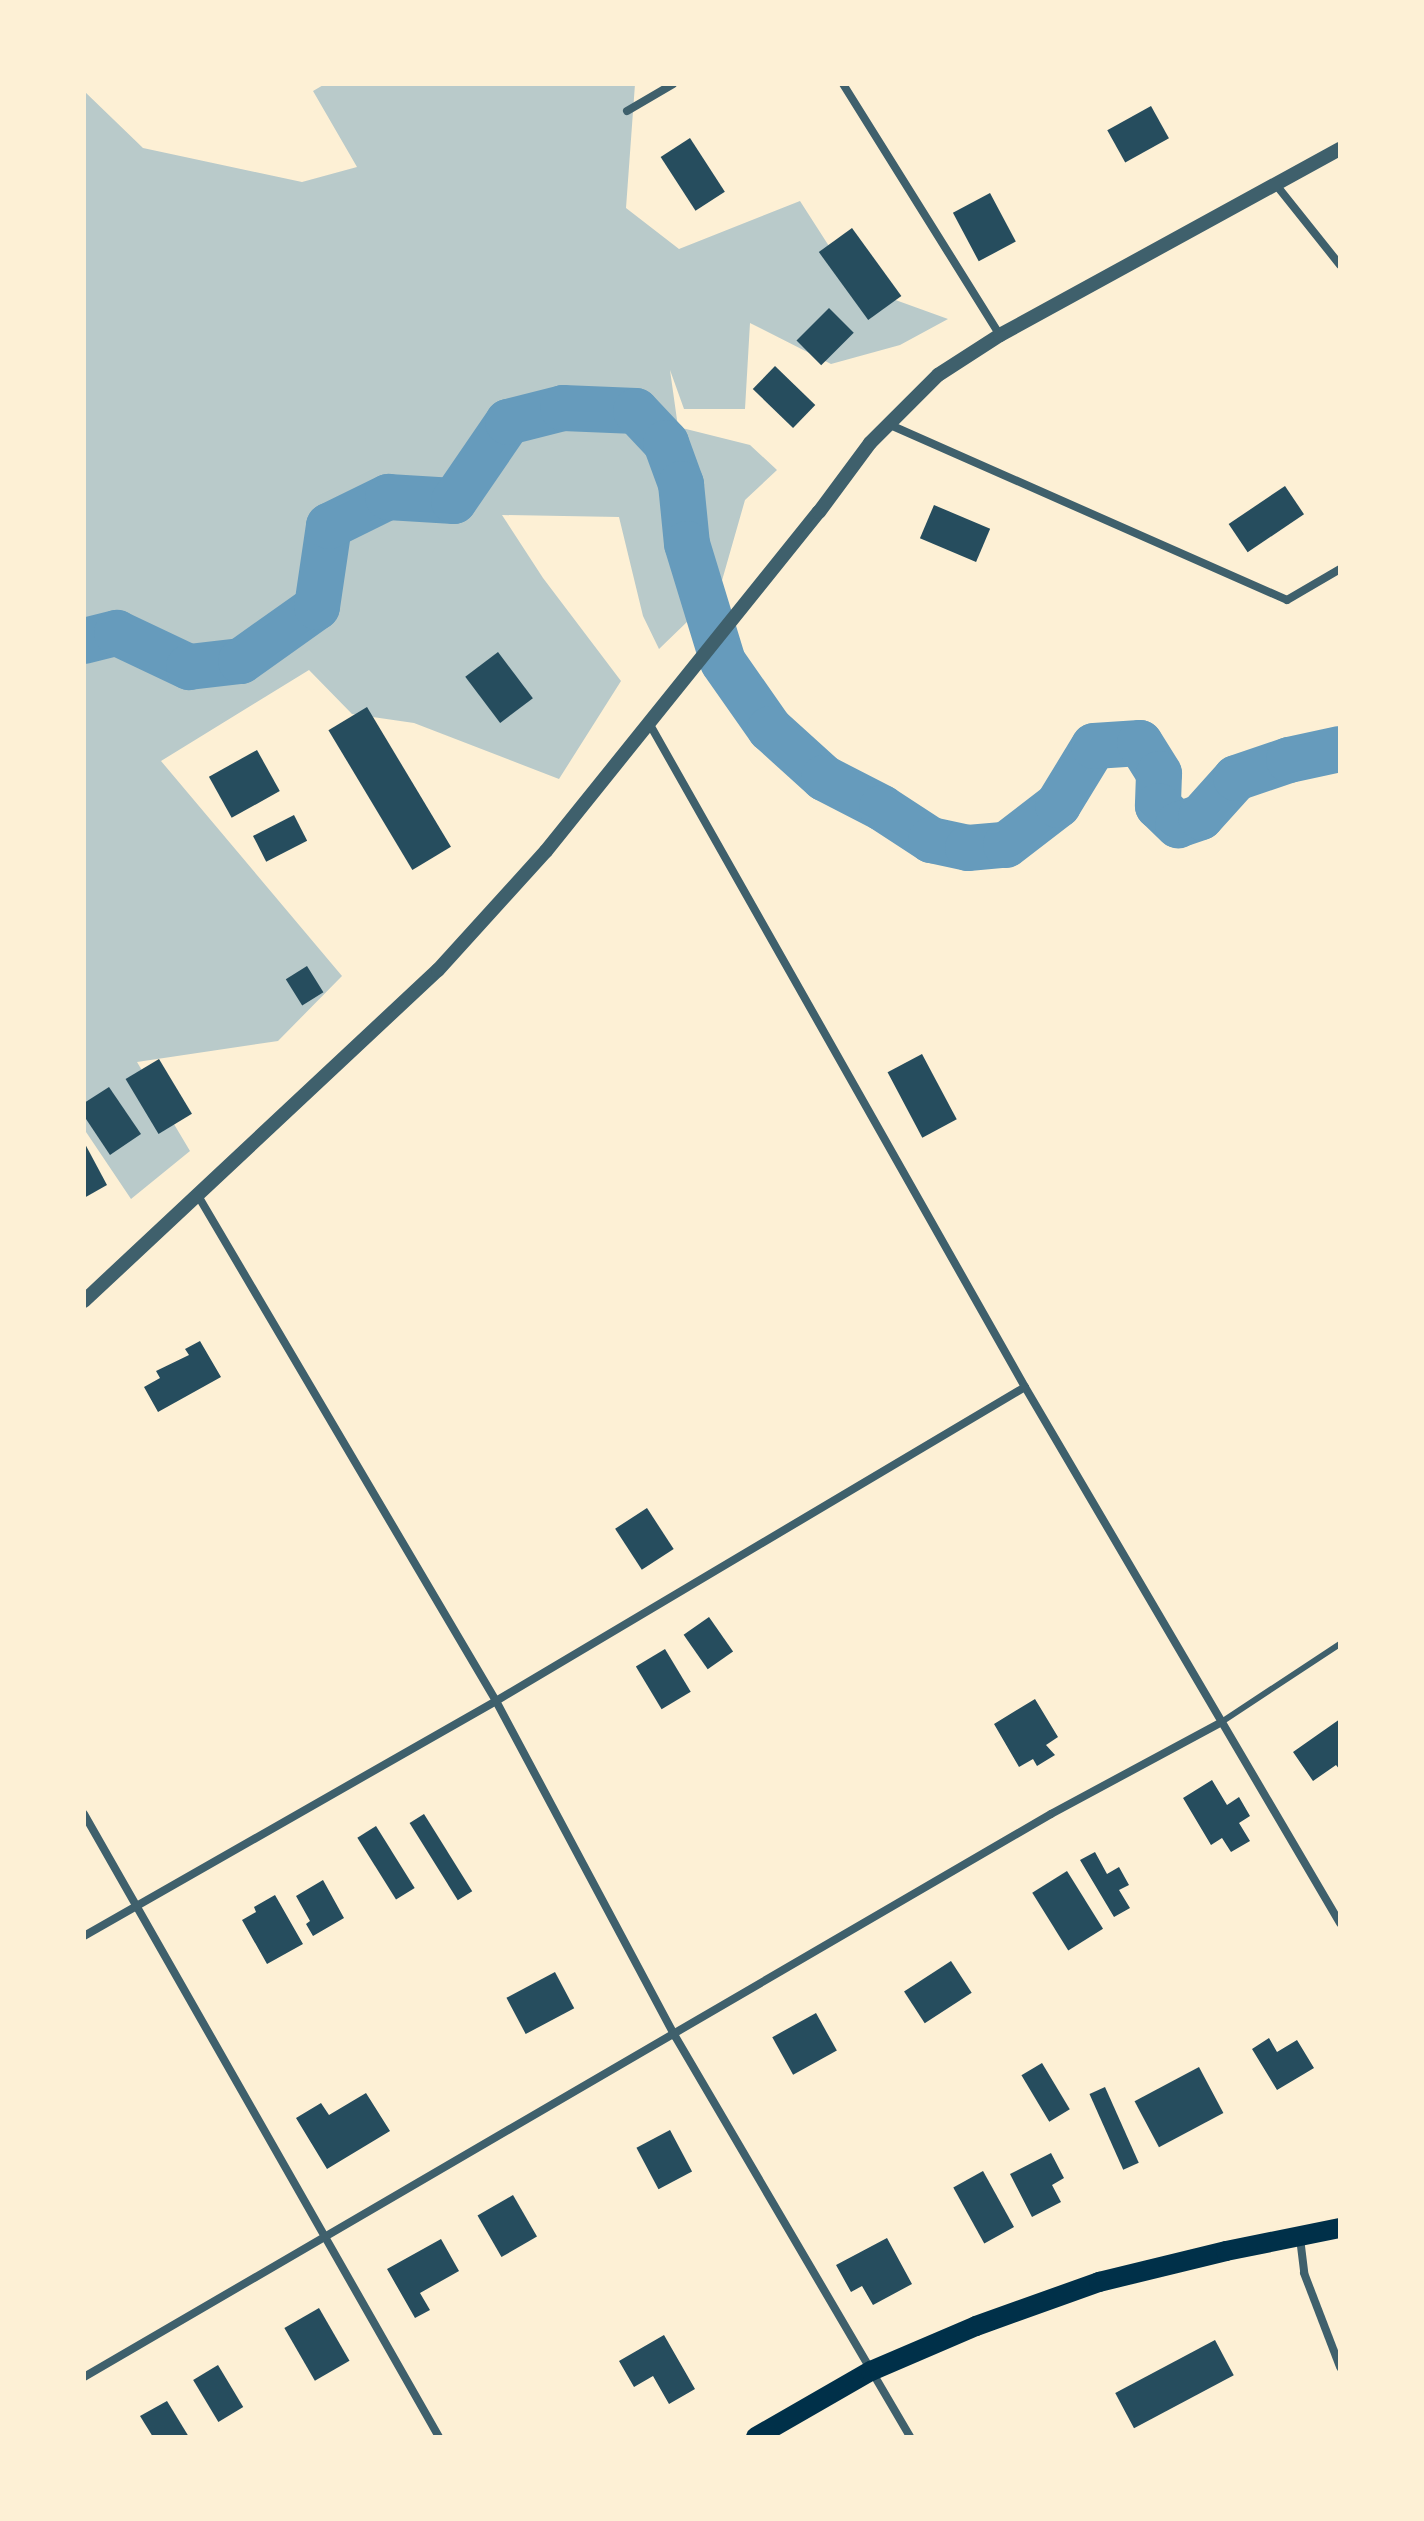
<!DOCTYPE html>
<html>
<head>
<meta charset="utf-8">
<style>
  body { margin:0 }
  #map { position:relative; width:1424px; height:2521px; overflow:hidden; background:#fdf0d5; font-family:Figtree,sans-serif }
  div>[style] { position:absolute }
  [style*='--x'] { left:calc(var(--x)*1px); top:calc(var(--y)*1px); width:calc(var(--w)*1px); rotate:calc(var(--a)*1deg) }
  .green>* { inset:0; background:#b9caca }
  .river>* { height:46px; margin:-23px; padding:0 23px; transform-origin:23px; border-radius:23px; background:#669bbc }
  .building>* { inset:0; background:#264d5e; transform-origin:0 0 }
  .service>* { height:6px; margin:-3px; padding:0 3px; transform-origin:3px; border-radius:3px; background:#3f606c }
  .minor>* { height:8px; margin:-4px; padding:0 4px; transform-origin:4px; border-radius:4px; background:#3f606c }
  .tertiary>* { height:14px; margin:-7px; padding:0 7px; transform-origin:7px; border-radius:7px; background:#3f606c }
  .primary>* { height:20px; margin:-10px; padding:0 10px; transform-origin:10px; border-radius:10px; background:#003049 }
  span { translate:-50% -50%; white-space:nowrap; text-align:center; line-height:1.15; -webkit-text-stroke:6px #fdf0d5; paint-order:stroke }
  .frame { position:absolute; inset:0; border:86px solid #fdf0d5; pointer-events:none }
</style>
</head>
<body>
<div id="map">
  <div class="green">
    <div style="clip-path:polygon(325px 84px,635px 84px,626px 208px,679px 249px,800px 201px,854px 285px,948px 319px,900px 345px,831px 364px,750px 323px,745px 409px,684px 409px,670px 370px,678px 427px,750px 445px,777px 470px,745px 500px,719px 591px,659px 649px,643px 616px,619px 517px,502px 515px,543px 578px,621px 681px,559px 779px,414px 723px,352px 714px,309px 670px,161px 761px,342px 976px,278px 1041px,137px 1062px,190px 1151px,131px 1199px,84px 1129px,84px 91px,143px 148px,302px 182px,357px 167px,313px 91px)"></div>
  </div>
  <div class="river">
    <div style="--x:84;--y:641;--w:34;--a:-14"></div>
    <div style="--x:117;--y:633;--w:80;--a:25.3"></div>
    <div style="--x:189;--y:667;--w:52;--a:-6.6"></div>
    <div style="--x:241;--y:661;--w:93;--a:-35.4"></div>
    <div style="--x:317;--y:607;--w:82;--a:-81.6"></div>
    <div style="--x:329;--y:526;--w:66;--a:-26.2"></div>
    <div style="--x:388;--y:497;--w:66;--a:3.5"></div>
    <div style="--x:454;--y:501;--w:96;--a:-55.6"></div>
    <div style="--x:508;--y:422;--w:57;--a:-14.3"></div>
    <div style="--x:563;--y:408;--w:73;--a:2.4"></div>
    <div style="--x:636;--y:411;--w:44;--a:46.8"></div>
    <div style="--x:666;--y:443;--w:44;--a:69.9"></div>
    <div style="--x:681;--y:484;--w:60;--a:84.3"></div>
    <div style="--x:687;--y:544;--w:123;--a:73"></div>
    <div style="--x:723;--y:662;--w:82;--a:55"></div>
    <div style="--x:770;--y:729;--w:73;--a:42.2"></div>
    <div style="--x:824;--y:778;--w:65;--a:27.3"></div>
    <div style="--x:882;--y:808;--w:59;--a:33.1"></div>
    <div style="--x:931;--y:840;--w:38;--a:12"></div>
    <div style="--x:968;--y:848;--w:38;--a:-5"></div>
    <div style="--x:1006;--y:845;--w:66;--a:-37.6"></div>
    <div style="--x:1058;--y:805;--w:69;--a:-58.6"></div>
    <div style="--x:1094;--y:746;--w:46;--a:-3.7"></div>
    <div style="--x:1140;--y:743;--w:36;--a:58"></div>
    <div style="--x:1159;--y:774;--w:32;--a:92"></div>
    <div style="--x:1158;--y:806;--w:28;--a:44"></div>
    <div style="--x:1178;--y:825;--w:24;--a:-19"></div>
    <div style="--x:1201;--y:817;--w:52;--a:-48.1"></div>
    <div style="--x:1236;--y:778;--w:56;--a:-18.8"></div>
    <div style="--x:1289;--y:760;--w:52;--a:-12.2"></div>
  </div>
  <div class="building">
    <div style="left:1151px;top:106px;width:37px;height:50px;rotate:61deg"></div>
    <div style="left:690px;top:138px;width:64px;height:35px;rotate:57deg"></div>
    <div style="left:990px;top:193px;width:55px;height:42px;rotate:62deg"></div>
    <div style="left:852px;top:228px;width:84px;height:41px;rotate:54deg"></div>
    <div style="left:829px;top:308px;width:35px;height:46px;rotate:45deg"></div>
    <div style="left:775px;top:366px;width:56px;height:32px;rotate:44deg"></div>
    <div style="left:1285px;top:486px;width:34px;height:68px;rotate:56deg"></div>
    <div style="left:934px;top:505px;width:61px;height:36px;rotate:23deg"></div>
    <div style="left:498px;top:652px;width:58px;height:41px;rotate:53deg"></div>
    <div style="left:367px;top:707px;width:163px;height:45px;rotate:59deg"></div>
    <div style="left:257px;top:750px;width:47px;height:55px;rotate:61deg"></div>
    <div style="left:294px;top:815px;width:29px;height:46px;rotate:63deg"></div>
    <div style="left:307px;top:966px;width:31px;height:25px;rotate:58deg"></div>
    <div style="left:922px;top:1054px;width:74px;height:39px;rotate:62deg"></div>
    <div style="left:159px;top:1059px;width:64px;height:39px;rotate:59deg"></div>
    <div style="clip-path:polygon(109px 1087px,141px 1134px,110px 1155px,84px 1116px,84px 1103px)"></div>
    <div style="clip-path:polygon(84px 1142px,107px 1185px,84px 1198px)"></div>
    <div style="clip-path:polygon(200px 1341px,221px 1377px,158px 1412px,144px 1387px,160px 1378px,156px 1371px,189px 1355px,185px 1349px)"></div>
    <div style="left:647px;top:1508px;width:49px;height:38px;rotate:57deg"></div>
    <div style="left:709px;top:1617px;width:42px;height:31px;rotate:55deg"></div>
    <div style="left:665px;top:1649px;width:50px;height:34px;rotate:59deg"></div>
    <div style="clip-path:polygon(1035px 1699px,1058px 1737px,1046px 1745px,1055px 1755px,1037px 1766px,1033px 1759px,1019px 1767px,994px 1724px)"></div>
    <div style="clip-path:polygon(1340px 1719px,1340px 1770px,1336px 1765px,1313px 1781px,1293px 1752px)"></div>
    <div style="clip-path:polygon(1212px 1780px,1227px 1805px,1239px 1797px,1250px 1816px,1239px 1823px,1250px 1841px,1231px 1852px,1222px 1838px,1211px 1845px,1183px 1798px)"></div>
    <div style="left:424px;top:1814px;width:91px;height:17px;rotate:58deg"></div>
    <div style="left:376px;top:1826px;width:73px;height:22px;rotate:58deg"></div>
    <div style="clip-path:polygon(1095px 1852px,1107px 1874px,1119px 1867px,1129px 1885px,1119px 1890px,1130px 1908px,1114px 1917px,1080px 1860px)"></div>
    <div style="left:1067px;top:1871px;width:68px;height:41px;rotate:58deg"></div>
    <div style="clip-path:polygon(323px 1880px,344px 1918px,313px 1936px,306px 1924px,310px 1921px,296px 1896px)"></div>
    <div style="clip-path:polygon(275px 1895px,303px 1944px,267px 1964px,242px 1920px,256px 1912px,254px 1907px)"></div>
    <div style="left:951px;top:1961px;width:38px;height:56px;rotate:57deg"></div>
    <div style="left:555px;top:1972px;width:41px;height:55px;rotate:62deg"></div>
    <div style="left:816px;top:2013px;width:43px;height:50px;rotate:61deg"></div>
    <div style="clip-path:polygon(1269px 2038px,1277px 2052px,1297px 2040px,1314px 2068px,1277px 2090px,1252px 2049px)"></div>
    <div style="left:1042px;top:2063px;width:54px;height:24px;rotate:59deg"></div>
    <div style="left:1199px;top:2067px;width:52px;height:73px;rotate:62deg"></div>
    <div style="left:1105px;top:2087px;width:83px;height:17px;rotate:66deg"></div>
    <div style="clip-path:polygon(366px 2093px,390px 2131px,327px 2169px,296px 2118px,321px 2103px,329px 2115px)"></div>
    <div style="left:670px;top:2130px;width:47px;height:38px;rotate:62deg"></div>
    <div style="clip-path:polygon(1051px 2153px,1064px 2178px,1052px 2185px,1061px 2202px,1032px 2217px,1010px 2174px)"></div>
    <div style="left:983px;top:2171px;width:64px;height:34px;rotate:61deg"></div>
    <div style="left:513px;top:2195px;width:48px;height:41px;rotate:60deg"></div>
    <div style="clip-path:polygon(887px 2238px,912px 2284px,873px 2305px,862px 2286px,851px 2292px,836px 2265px)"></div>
    <div style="clip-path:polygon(441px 2239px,459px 2271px,420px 2293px,430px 2310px,415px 2318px,387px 2269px)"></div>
    <div style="left:319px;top:2308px;width:61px;height:40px;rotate:60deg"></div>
    <div style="clip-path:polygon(664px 2335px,695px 2389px,669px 2404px,653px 2376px,634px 2387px,619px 2361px)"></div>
    <div style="left:1215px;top:2340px;width:40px;height:113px;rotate:62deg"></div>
    <div style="left:218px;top:2365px;width:49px;height:29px;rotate:59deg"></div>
    <div style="clip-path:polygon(167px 2401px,189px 2437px,153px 2437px,140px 2416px)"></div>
  </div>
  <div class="service">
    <div style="--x:1220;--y:1723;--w:144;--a:-33.4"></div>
  </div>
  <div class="minor">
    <div style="--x:843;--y:84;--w:296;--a:58"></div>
    <div style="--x:627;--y:111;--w:53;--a:-30.4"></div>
    <div style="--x:1277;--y:186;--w:101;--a:51.4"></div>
    <div style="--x:888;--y:424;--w:436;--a:23.8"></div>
    <div style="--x:1287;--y:600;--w:61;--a:-30.3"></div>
    <div style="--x:649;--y:723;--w:763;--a:60.48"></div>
    <div style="--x:1025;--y:1387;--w:622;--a:59.56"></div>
    <div style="--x:197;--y:1194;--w:589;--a:59.47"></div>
    <div style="--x:496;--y:1701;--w:380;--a:61.9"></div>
    <div style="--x:675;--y:2036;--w:465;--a:59.6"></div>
    <div style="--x:84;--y:1814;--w:717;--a:60.32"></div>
    <div style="--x:84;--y:1936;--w:474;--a:-29.7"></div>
    <div style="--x:496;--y:1701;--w:615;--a:-30.69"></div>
    <div style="--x:1300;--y:2238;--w:35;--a:83"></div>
    <div style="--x:1304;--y:2273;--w:101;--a:69"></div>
    <div style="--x:84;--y:2377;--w:1119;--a:-30.21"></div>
    <div style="--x:1051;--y:1814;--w:192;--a:-28.3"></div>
  </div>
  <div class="tertiary">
    <div style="--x:84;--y:1301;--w:485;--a:-43.1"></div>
    <div style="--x:438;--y:970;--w:161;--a:-47.8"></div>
    <div style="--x:546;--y:851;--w:435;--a:-51.2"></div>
    <div style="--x:819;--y:512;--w:86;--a:-53.5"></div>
    <div style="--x:870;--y:443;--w:96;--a:-45"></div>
    <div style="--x:938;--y:375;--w:74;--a:-32.8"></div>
    <div style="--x:1000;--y:335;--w:388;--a:-28.7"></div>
  </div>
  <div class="primary">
    <div style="--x:756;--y:2437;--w:133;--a:-29.9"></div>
    <div style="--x:871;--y:2371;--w:114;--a:-23.2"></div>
    <div style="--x:976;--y:2326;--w:131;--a:-19.7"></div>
    <div style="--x:1099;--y:2282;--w:131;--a:-13.7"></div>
    <div style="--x:1226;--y:2251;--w:116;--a:-11.4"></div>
  </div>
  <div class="frame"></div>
</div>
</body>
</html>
